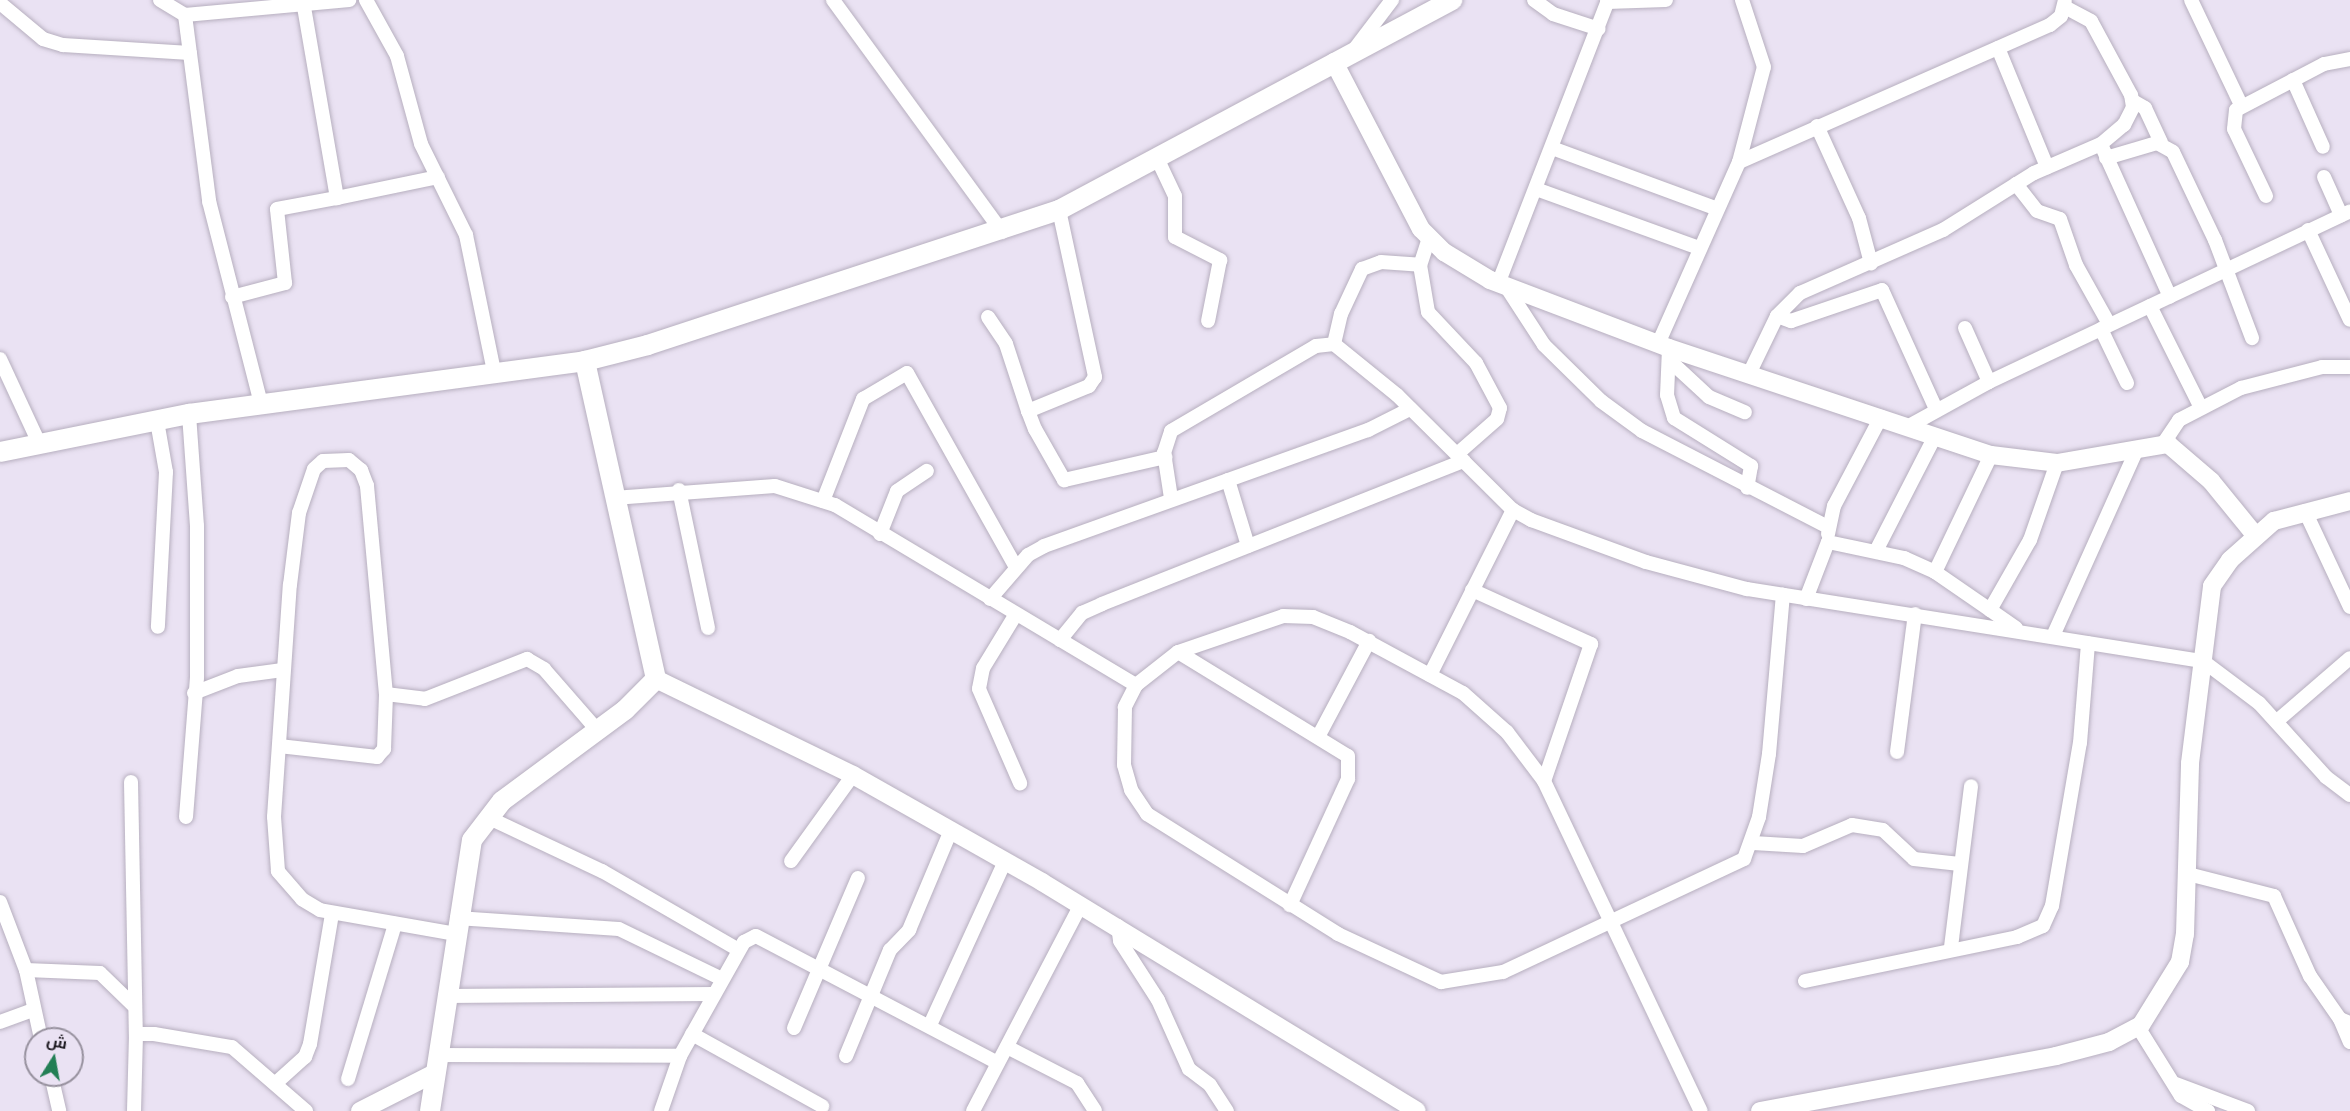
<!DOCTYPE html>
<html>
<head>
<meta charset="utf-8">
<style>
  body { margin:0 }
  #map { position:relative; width:2350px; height:1111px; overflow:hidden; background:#eae2f3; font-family:"PT Serif",Cairo,serif }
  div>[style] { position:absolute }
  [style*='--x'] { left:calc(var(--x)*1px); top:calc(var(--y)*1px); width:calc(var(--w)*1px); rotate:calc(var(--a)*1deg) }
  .roads { filter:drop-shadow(0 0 2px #b7afbf) drop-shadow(0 0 2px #b7afbf) }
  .minor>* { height:14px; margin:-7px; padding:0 7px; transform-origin:7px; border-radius:7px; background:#fff }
  .tertiary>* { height:18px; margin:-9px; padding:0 9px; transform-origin:9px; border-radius:9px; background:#fff }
  .secondary>* { height:20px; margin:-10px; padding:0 10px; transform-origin:10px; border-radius:10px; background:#fff }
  span { translate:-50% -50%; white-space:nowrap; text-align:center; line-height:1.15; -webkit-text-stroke:6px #eae2f3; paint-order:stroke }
  .north { position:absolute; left:24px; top:1027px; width:60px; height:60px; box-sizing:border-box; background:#eae2f3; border:2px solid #97919e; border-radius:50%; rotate:11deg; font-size:16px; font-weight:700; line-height:24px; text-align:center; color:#1b181e }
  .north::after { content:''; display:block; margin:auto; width:21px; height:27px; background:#237f55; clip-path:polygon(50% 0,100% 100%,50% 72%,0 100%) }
</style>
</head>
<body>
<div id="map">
  <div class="roads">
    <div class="minor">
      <div style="--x:160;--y:0;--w:29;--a:31"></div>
      <div style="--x:185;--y:15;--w:165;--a:-5.2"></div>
      <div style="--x:366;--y:0;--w:64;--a:61"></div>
      <div style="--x:397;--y:56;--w:91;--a:74.7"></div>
      <div style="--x:421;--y:144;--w:102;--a:63.7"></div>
      <div style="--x:466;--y:235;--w:140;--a:78.4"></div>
      <div style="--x:833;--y:0;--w:287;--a:53.9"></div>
      <div style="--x:1534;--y:0;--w:24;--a:36"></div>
      <div style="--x:1553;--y:14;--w:48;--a:18.1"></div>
      <div style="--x:2191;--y:0;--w:116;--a:64.5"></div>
      <div style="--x:1607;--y:2;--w:59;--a:-1.9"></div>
      <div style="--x:0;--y:3;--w:56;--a:39.9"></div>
      <div style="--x:43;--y:39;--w:21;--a:17"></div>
      <div style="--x:63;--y:45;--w:127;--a:3.6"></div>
      <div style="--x:304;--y:7;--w:194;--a:80.2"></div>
      <div style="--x:337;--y:198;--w:103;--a:-11.7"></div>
      <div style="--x:185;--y:15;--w:188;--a:82.6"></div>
      <div style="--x:209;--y:201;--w:209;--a:75.6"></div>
      <div style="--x:1998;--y:48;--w:129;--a:67.6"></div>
      <div style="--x:1354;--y:50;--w:63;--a:-52.8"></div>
      <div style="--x:2293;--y:80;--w:73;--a:65.9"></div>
      <div style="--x:2133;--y:101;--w:14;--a:30"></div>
      <div style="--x:2145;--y:108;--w:38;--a:65"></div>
      <div style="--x:1817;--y:126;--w:101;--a:65.5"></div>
      <div style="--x:1859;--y:218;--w:47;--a:75.1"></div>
      <div style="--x:1552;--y:148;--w:174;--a:20.2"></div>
      <div style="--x:2103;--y:149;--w:162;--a:65.6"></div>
      <div style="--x:1157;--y:158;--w:42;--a:64.7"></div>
      <div style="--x:1175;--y:196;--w:41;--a:90"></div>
      <div style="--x:1175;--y:237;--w:51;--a:27.1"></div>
      <div style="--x:1220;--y:260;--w:62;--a:101.1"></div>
      <div style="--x:2106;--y:158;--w:53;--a:-16.4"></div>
      <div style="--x:2157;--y:143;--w:18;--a:29"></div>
      <div style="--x:2173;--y:152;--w:98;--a:64.5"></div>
      <div style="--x:2215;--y:240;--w:105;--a:69.3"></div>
      <div style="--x:1739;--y:162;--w:98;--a:-75.3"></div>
      <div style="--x:1764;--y:67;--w:71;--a:-108.2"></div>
      <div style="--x:2324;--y:177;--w:42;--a:65.9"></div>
      <div style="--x:2016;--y:184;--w:34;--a:52"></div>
      <div style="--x:2037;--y:211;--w:24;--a:19"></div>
      <div style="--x:2060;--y:219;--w:49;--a:70.8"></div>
      <div style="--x:2076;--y:265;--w:68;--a:60.8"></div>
      <div style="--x:1536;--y:189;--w:173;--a:19.9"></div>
      <div style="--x:2266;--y:196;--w:74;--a:-115.5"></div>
      <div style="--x:2234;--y:129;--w:19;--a:-84"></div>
      <div style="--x:2236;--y:110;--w:99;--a:-27.6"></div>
      <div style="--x:2324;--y:64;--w:26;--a:-11"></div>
      <div style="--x:1059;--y:210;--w:171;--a:77.8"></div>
      <div style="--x:1095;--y:377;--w:11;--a:124"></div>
      <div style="--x:1089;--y:386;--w:66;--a:157.7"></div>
      <div style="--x:1028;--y:411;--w:19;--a:69"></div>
      <div style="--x:1035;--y:429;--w:59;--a:60.4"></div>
      <div style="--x:1064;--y:480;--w:104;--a:-12.8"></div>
      <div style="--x:2308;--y:230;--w:99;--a:65"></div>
      <div style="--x:1429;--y:238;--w:28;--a:108"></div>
      <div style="--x:1420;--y:265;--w:48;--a:80.3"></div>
      <div style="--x:1428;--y:312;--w:70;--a:46.7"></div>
      <div style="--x:1476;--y:363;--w:51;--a:61.9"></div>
      <div style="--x:1500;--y:408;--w:11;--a:105"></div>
      <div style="--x:1497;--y:419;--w:53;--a:138.8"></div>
      <div style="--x:1498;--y:284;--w:305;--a:-68.8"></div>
      <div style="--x:1507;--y:288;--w:68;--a:57"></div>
      <div style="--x:1544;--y:345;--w:80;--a:44.5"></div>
      <div style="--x:1601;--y:401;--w:51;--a:36.2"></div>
      <div style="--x:1642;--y:431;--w:209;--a:27.3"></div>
      <div style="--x:232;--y:297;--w:55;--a:-14.8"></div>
      <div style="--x:285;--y:283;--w:74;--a:-96.2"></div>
      <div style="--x:277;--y:209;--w:61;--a:-10.4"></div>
      <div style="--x:2150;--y:306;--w:112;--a:63.4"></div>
      <div style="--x:1777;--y:316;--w:15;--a:20"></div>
      <div style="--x:1791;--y:321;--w:96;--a:-18.8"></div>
      <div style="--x:1882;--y:290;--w:131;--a:65.6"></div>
      <div style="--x:988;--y:317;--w:32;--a:56"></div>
      <div style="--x:1006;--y:344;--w:71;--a:71.8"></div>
      <div style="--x:1965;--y:328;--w:59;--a:66"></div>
      <div style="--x:2101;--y:329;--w:60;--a:64.3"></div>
      <div style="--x:1334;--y:344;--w:31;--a:-77"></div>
      <div style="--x:1341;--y:314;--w:50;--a:-65"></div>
      <div style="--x:1362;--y:269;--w:20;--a:-20"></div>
      <div style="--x:1381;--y:262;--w:39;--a:4"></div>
      <div style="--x:1658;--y:344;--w:199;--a:-66"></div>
      <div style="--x:1739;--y:162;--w:340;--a:-23.8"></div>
      <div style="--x:2050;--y:25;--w:14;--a:-39"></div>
      <div style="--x:2061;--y:16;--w:16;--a:-76"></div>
      <div style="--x:1669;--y:348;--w:47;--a:92.4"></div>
      <div style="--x:1667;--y:395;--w:24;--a:73"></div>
      <div style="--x:1674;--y:418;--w:91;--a:31.9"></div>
      <div style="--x:1751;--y:466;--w:22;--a:100"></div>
      <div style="--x:0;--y:359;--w:93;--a:65.1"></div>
      <div style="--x:1669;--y:360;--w:54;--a:42.8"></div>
      <div style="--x:1709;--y:397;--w:39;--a:23"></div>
      <div style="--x:1749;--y:374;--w:64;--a:-64.2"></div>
      <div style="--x:1777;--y:316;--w:33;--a:-45"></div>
      <div style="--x:1800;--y:293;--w:156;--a:-23.8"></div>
      <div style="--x:1943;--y:230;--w:107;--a:-32.1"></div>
      <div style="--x:2034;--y:173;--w:73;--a:-23.4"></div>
      <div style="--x:2101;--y:144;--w:30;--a:-40"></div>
      <div style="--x:2124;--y:125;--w:20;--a:-63"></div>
      <div style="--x:2133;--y:107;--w:12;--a:-99"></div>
      <div style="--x:2131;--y:95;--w:84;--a:-118.4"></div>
      <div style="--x:2091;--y:21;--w:30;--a:-152"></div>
      <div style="--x:157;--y:421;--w:52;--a:80"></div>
      <div style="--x:166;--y:472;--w:155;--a:93"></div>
      <div style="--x:1909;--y:426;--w:91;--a:-28.8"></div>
      <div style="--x:1989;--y:382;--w:399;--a:-25.3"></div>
      <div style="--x:2163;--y:444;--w:29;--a:-56"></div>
      <div style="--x:2179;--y:420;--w:70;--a:-27.3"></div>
      <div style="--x:2241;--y:388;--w:84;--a:-14.5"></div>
      <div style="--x:2322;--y:367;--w:28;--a:0"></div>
      <div style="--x:1228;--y:480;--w:69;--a:73.1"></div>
      <div style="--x:679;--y:490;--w:141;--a:78.1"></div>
      <div style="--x:614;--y:498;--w:161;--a:-4.3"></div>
      <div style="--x:775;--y:486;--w:63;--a:17.6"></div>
      <div style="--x:835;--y:505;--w:351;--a:30.9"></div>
      <div style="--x:1136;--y:685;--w:25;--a:117"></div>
      <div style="--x:1125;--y:707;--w:58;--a:91"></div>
      <div style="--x:1124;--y:765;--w:26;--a:74"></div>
      <div style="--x:1131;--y:790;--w:29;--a:56"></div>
      <div style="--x:1147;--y:814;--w:226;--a:32.1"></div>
      <div style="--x:1338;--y:934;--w:114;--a:25"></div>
      <div style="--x:1441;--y:982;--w:63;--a:-9.2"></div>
      <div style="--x:1503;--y:972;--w:266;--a:-25.1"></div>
      <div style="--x:1744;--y:859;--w:45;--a:-70.3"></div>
      <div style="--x:1759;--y:817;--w:64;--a:-81"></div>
      <div style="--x:1769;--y:754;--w:160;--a:-85"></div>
      <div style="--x:1171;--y:498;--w:46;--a:-98.8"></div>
      <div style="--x:1164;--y:453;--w:23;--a:-72"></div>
      <div style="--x:1171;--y:431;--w:168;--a:-30.4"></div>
      <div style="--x:1316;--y:346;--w:18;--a:-6"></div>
      <div style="--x:1334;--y:344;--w:81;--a:39"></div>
      <div style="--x:1397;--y:395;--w:163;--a:44.8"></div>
      <div style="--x:1513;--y:510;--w:21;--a:29"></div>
      <div style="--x:1531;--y:520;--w:122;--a:20.1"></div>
      <div style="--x:1646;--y:562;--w:105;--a:15"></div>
      <div style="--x:1747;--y:589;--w:462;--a:9"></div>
      <div style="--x:2203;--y:661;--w:70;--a:36.9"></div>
      <div style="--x:2259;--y:703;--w:100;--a:47.8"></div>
      <div style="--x:2326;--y:777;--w:30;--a:37"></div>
      <div style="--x:823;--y:501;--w:110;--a:-68.6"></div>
      <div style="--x:863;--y:399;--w:51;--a:-30.6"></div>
      <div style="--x:907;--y:373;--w:223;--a:60.7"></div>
      <div style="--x:2305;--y:511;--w:106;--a:64.9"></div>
      <div style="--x:880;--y:534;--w:46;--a:-68.4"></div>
      <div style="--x:897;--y:491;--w:36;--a:-34"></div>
      <div style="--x:1828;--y:534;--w:29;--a:-78"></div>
      <div style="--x:1834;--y:506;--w:101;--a:-62.2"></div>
      <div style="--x:1876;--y:551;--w:129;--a:-62.8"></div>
      <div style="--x:1935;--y:572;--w:130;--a:-64.4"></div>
      <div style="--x:1472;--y:590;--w:131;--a:24.4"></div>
      <div style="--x:1591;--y:644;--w:145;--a:108.9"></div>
      <div style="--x:990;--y:599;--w:58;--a:-49.2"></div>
      <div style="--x:1028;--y:555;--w:18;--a:-29"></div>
      <div style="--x:1044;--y:546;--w:344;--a:-19.7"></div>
      <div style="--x:1368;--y:430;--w:47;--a:-26.6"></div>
      <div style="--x:1806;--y:599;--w:61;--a:-68.9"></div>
      <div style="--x:1828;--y:542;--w:78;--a:11.9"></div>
      <div style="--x:1904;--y:558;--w:34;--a:24"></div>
      <div style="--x:1935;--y:572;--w:67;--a:34.6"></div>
      <div style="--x:1016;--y:614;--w:63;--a:121.4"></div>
      <div style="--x:983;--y:668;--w:21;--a:101"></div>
      <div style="--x:979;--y:689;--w:103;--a:66.4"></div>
      <div style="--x:2016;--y:628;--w:32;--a:-145"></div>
      <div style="--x:1990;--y:610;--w:81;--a:-60.3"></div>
      <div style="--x:2030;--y:540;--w:82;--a:-70.7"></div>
      <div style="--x:2053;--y:636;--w:203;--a:-65.8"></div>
      <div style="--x:1060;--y:640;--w:35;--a:-51"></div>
      <div style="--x:1082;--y:613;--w:22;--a:-24"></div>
      <div style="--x:1102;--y:604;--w:389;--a:-21.6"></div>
      <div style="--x:1178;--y:652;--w:199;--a:31.5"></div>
      <div style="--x:1348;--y:756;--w:23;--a:90"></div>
      <div style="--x:1348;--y:779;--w:139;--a:114.7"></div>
      <div style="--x:1430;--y:675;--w:185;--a:-63.3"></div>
      <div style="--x:1136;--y:685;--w:53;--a:-38.2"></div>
      <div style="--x:1178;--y:652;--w:111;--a:-18.9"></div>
      <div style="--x:1283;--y:616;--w:30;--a:2"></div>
      <div style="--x:1313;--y:617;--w:40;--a:22"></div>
      <div style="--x:1350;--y:632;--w:128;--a:28.4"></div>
      <div style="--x:1463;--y:693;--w:59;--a:41.6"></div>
      <div style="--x:1507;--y:732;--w:61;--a:52.9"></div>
      <div style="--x:1544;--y:781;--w:365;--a:64.6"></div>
      <div style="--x:194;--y:693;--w:47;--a:-21.1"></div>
      <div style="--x:238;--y:676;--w:45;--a:-7.6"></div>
      <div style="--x:2277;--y:721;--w:96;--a:-40.8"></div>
      <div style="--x:1318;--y:737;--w:109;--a:-62"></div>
      <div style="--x:279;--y:746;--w:99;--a:6.4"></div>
      <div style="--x:377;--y:757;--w:11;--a:-49"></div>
      <div style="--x:384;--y:749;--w:55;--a:-87.9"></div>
      <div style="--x:1897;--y:752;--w:139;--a:-82.6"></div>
      <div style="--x:131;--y:782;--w:252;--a:88.9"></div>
      <div style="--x:186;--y:817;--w:140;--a:-85.5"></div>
      <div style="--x:197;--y:677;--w:151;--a:-90"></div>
      <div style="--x:197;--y:526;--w:112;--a:-94.1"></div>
      <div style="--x:487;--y:817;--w:127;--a:25.2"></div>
      <div style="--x:602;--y:871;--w:158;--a:30"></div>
      <div style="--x:1753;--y:843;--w:50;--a:3.4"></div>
      <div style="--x:1803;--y:846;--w:53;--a:-23.2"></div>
      <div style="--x:1852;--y:825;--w:31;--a:9"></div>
      <div style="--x:1883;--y:830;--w:42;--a:43.1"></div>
      <div style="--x:1914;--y:859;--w:46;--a:6.2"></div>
      <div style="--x:791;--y:861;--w:106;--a:-54.2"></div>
      <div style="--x:2188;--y:874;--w:89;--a:14.3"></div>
      <div style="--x:2274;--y:896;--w:88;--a:65.8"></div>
      <div style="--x:2310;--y:976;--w:52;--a:55.1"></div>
      <div style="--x:2340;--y:1019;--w:11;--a:22"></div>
      <div style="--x:0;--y:902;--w:73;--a:69.1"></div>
      <div style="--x:26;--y:970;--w:71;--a:77.7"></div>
      <div style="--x:457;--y:918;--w:162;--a:3.9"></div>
      <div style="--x:619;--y:929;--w:114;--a:25.9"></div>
      <div style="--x:1118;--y:926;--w:15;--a:82"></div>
      <div style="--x:1120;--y:941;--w:70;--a:57.2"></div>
      <div style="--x:1158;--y:1000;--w:76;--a:65.8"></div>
      <div style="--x:1189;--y:1069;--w:26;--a:37"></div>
      <div style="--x:1210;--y:1085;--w:31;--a:57"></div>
      <div style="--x:456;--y:934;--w:138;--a:-170"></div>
      <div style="--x:320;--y:910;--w:21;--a:-149"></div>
      <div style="--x:302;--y:899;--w:37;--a:-131"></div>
      <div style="--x:278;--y:871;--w:54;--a:-94.2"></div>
      <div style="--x:274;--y:817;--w:233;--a:-86.1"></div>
      <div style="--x:290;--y:585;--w:73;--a:-82.9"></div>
      <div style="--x:299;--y:513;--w:46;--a:-71.2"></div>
      <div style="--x:314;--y:469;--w:12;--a:-42"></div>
      <div style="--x:323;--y:461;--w:26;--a:-2"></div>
      <div style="--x:349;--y:460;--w:16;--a:40"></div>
      <div style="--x:361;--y:470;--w:17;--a:69"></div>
      <div style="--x:367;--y:486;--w:209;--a:84.8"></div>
      <div style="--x:386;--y:694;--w:39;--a:7"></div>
      <div style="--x:425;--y:699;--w:110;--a:-21.4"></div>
      <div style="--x:527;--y:659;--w:20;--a:30"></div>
      <div style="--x:544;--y:669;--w:82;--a:48.9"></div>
      <div style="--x:1951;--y:947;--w:162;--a:-82.9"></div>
      <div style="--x:26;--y:970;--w:74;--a:2.3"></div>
      <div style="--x:100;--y:973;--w:46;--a:44.1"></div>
      <div style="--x:1805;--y:981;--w:217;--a:-11.7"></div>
      <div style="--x:2017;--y:937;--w:28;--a:-23"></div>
      <div style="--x:2043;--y:926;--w:22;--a:-66"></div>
      <div style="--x:2052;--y:906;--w:165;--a:-80.3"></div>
      <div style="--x:2080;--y:743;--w:100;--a:-85.4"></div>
      <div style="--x:445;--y:996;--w:269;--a:-0.4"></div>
      <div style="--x:2340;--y:1019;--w:25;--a:67"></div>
      <div style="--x:0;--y:1022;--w:35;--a:-20"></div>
      <div style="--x:930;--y:1025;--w:180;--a:-65.4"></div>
      <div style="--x:2138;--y:1027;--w:81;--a:58.1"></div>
      <div style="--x:2181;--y:1096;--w:31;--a:29"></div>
      <div style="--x:794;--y:1028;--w:163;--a:-66.9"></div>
      <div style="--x:692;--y:1034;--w:149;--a:29"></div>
      <div style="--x:1007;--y:1047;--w:79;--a:27.2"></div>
      <div style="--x:1077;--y:1083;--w:33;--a:57"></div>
      <div style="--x:437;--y:1055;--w:243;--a:0.2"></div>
      <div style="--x:846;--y:1056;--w:115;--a:-67.5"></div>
      <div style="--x:890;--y:950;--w:28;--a:-46"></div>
      <div style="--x:909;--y:930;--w:108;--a:-67.2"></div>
      <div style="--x:51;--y:1075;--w:37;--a:77"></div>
      <div style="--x:348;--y:1079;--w:162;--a:-73.1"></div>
      <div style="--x:277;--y:1082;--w:38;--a:-42"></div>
      <div style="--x:305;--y:1057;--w:14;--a:-69"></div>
      <div style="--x:310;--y:1044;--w:132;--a:-80.4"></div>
      <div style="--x:2176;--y:1084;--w:77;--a:20.6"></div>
      <div style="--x:134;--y:1111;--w:77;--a:-88.5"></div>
      <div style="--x:136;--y:1034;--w:18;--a:0"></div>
      <div style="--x:154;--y:1034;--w:79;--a:9.5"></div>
      <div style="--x:232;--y:1047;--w:98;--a:40.9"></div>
      <div style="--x:661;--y:1111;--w:58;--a:-70.9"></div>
      <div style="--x:680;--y:1056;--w:131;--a:-60.7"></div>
      <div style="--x:744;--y:942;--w:13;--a:-27"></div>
      <div style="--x:756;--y:936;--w:273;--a:27.7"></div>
      <div style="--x:973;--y:1111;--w:233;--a:-62.4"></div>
    </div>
    <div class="tertiary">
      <div style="--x:1334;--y:62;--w:188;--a:62.5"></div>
      <div style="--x:1421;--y:229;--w:33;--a:45"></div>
      <div style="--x:1444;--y:252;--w:54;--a:31.3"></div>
      <div style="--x:1490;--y:280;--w:191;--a:20.8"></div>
      <div style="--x:1669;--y:348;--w:339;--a:18.4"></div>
      <div style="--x:1991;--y:455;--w:66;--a:6.9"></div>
      <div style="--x:2057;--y:463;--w:113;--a:-9.7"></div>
      <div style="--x:2168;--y:444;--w:57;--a:40.7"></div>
      <div style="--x:2211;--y:481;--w:70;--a:50.8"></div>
      <div style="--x:656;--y:679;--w:219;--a:26"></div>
      <div style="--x:853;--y:775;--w:217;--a:29.5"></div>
      <div style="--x:1042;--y:882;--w:439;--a:31.4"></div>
      <div style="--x:360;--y:1111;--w:82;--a:-26.9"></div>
      <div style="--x:1760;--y:1111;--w:301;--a:-10.5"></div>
      <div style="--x:2056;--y:1056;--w:55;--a:-14.8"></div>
      <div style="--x:2109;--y:1042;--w:36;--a:-28"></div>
      <div style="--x:2141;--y:1025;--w:74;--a:-58.2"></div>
      <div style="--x:2180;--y:962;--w:28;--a:-80"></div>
      <div style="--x:2185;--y:934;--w:171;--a:-88.3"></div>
      <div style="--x:2190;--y:763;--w:178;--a:-82.9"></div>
      <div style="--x:2212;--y:586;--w:32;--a:-55"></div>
      <div style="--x:2230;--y:560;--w:59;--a:-41.6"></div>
      <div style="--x:2274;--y:521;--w:79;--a:-14.7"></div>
    </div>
    <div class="secondary">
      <div style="--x:0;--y:452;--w:193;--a:-11.4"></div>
      <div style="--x:189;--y:414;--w:400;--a:-7.6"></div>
      <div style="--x:585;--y:361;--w:65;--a:-14.3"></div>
      <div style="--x:648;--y:345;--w:433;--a:-18.2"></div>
      <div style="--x:1059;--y:210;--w:446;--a:-28.1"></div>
      <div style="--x:430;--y:1111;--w:274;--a:-81.2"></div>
      <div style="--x:472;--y:840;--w:49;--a:-52.4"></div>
      <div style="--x:502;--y:801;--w:153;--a:-36.5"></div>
      <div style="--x:625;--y:710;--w:44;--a:-45"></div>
      <div style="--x:656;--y:679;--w:326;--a:-102.6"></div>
    </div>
  </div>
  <div class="north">ش</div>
</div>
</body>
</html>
